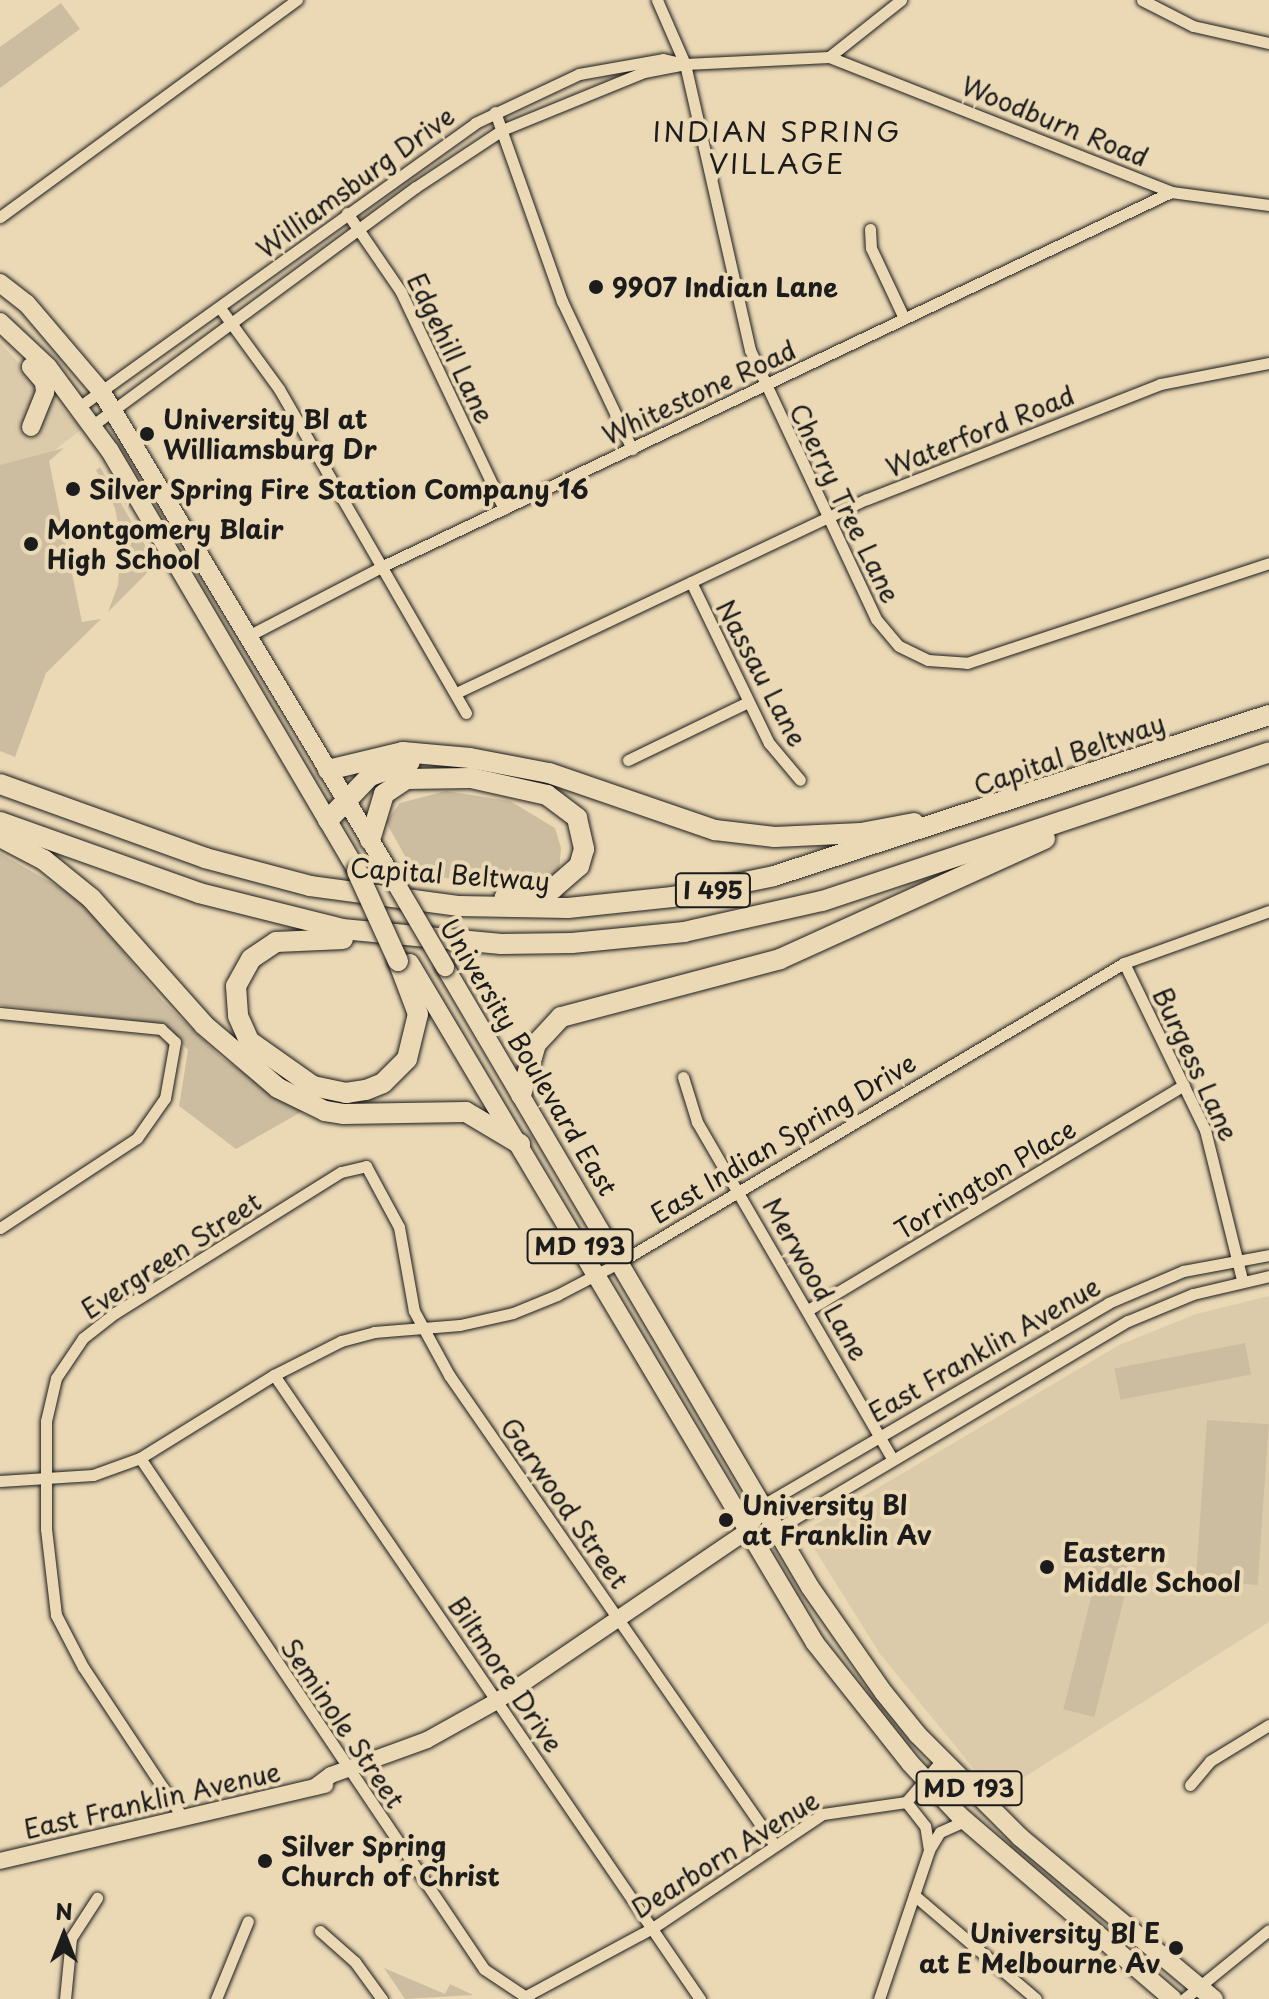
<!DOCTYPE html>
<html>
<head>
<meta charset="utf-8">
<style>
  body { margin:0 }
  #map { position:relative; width:1269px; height:1999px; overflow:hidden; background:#ebd9b6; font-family:"Playpen Sans",sans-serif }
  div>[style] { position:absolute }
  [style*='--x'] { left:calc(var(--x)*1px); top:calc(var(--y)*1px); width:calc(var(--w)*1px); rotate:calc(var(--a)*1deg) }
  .built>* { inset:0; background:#dccbab }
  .green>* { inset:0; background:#cdbda0; transform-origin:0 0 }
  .roads { filter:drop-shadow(0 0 2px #1c1c1c) drop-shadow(0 0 2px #1c1c1c) }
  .street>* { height:11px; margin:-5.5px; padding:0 5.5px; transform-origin:5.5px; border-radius:5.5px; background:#ebd9b6 }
  .secondary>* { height:16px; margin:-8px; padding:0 8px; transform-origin:8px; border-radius:8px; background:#ebd9b6 }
  .primary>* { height:18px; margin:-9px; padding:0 9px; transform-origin:9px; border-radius:9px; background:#ebd9b6 }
  .highway>* { height:20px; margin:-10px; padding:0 10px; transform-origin:10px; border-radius:10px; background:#ebd9b6 }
  .bridges { filter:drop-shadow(0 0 2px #1c1c1c) drop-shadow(0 0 2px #1c1c1c) }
  .primary-bridge>* { height:18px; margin:-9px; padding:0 9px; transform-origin:9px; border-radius:9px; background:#ebd9b6 }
  .highway-bridge>* { height:20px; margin:-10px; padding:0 10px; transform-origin:10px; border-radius:10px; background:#ebd9b6 }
  .dots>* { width:22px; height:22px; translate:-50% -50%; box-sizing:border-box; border:4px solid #ebd9b6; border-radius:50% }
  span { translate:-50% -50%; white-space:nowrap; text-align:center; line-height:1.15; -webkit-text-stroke:8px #ebd9b6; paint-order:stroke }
  .shield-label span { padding:2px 6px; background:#ebd9b6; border:2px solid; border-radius:6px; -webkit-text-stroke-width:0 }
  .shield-label { font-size:24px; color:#1c1c1c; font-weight:700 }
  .street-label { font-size:26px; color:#1c1c1c }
  .poi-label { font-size:26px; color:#1c1c1c; font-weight:700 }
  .left { translate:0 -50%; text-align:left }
  .right { translate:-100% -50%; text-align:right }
  .neighbourhood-label { font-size:28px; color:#1c1c1c; letter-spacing:2px }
  .north { position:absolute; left:24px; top:1895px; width:80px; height:80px; -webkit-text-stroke:6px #ebd9b6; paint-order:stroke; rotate:0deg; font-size:22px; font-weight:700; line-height:32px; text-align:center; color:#1c1c1c }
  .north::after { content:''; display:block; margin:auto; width:28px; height:36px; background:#1c1c1c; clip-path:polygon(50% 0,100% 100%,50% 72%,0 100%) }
</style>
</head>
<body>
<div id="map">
  <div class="built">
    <div style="clip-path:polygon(0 343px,82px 429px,46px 457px,0 730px)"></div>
    <div style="clip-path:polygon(1269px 1296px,1269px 1622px,1001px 1792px,974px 1769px,880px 1654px,810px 1542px,815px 1525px,1119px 1345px,1196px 1314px)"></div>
  </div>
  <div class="green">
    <div style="clip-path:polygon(61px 3px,80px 29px,0 88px,0 47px)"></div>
    <div style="clip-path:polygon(64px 448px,49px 461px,82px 622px,101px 619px,46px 673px,15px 757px,0 751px,0 465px)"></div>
    <div style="clip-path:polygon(100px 467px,156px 564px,108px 612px,118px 585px,121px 541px,115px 508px,96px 470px)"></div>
    <div style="clip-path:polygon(446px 791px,510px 801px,555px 828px,561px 848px,559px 874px,538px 884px,416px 876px,386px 822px,400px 803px)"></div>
    <div style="clip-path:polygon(0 853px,81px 900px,162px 1000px,222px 1058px,303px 1111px,236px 1149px,179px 1106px,188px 1050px,163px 1024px,0 1005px)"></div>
    <div style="left:1245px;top:1343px;width:32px;height:133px;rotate:79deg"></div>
    <div style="left:1207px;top:1420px;width:62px;height:161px;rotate:4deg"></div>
    <div style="left:1093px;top:1557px;width:36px;height:24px;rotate:14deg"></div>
    <div style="left:1094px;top:1586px;width:32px;height:127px;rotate:14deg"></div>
    <div style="clip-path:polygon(384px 1968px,445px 1994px,450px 1984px,473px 1995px,405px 1999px)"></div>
  </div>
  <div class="roads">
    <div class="street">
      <div style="--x:657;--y:0;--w:70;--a:66.4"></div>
      <div style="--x:685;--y:64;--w:293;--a:77.2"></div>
      <div style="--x:750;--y:350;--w:297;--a:64.9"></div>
      <div style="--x:876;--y:619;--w:35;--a:50"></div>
      <div style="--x:899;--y:646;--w:32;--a:26"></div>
      <div style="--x:928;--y:660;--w:39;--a:4"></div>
      <div style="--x:967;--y:663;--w:318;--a:-18.3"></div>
      <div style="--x:1142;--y:0;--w:57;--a:27"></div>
      <div style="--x:1193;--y:26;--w:78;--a:12.6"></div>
      <div style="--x:829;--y:57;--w:368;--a:21.5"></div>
      <div style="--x:1171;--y:192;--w:99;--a:7.6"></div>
      <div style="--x:495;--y:112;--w:201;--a:70.5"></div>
      <div style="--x:562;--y:301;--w:164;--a:64.7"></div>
      <div style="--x:347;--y:213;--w:96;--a:55.6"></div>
      <div style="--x:401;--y:292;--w:240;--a:64.6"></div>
      <div style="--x:0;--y:217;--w:368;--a:-36.2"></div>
      <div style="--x:870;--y:229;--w:19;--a:87"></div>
      <div style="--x:871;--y:248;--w:77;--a:64.8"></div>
      <div style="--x:220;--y:308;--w:100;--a:53.9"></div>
      <div style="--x:279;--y:389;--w:374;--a:60"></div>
      <div style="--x:79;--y:407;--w:487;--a:-35.6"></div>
      <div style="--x:475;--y:123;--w:115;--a:-25.2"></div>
      <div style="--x:579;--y:74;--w:85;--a:-10.1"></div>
      <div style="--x:663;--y:59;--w:18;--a:13"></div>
      <div style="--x:93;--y:425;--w:401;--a:-36.4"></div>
      <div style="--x:416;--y:187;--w:103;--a:-33.5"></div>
      <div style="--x:502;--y:130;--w:153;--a:-22.2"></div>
      <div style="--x:644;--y:72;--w:42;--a:-11"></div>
      <div style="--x:685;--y:64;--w:144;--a:-2.8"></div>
      <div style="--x:829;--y:57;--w:92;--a:-38.4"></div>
      <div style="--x:691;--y:582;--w:179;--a:64.2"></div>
      <div style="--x:769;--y:743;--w:48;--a:50"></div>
      <div style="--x:248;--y:636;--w:152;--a:-27.4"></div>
      <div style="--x:383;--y:566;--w:872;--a:-25.39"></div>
      <div style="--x:456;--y:693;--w:454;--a:-25.3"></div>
      <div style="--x:867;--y:499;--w:315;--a:-21.4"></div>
      <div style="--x:1160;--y:384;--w:111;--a:-10.9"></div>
      <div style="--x:628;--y:760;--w:133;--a:-25.8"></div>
      <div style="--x:1124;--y:963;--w:186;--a:64.1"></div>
      <div style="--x:1205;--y:1130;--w:154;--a:76.1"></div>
      <div style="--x:0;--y:1013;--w:162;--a:5.7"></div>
      <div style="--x:161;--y:1029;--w:19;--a:43"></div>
      <div style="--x:175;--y:1042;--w:57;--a:100.1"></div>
      <div style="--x:165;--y:1098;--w:49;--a:125"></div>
      <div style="--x:137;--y:1138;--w:164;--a:146.7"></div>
      <div style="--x:683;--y:1077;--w:47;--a:72.7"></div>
      <div style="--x:697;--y:1122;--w:389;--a:59.9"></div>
      <div style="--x:808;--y:1310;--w:438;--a:-30.9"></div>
      <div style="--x:274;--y:1375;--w:756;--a:55.68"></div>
      <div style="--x:140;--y:1458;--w:616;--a:56.05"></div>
      <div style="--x:484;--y:1969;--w:54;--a:33.7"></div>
      <div style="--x:0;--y:1481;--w:93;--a:-3.7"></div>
      <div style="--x:93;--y:1475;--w:50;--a:-19.9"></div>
      <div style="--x:140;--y:1458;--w:158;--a:-31.8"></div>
      <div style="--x:274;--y:1375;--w:75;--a:-26.9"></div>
      <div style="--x:341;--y:1341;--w:34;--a:-15"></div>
      <div style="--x:374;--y:1332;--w:86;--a:-4.7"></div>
      <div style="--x:460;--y:1325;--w:54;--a:-12.8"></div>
      <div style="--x:513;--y:1313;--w:48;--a:-22.2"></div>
      <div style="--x:557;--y:1295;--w:71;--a:-27.6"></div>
      <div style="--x:620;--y:1262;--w:586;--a:-30.68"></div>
      <div style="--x:1124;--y:963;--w:154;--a:-19.7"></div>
      <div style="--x:763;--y:1505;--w:400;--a:-30.3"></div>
      <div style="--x:1108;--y:1303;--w:82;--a:-23.1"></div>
      <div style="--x:1183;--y:1271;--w:87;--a:-10.5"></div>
      <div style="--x:777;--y:1529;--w:408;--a:-30.7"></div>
      <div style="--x:1128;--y:1321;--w:70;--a:-22.6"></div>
      <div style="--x:1193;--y:1294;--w:78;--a:-13.3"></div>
      <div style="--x:1190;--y:1785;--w:31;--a:-50"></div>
      <div style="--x:1210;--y:1761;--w:69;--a:-31.4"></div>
      <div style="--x:183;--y:1818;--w:181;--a:-123.5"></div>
      <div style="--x:83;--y:1667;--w:59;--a:-117.4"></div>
      <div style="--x:56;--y:1615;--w:87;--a:-96.6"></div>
      <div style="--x:46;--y:1529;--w:108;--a:-90"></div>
      <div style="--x:46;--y:1421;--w:44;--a:-76.9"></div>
      <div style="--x:56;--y:1378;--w:48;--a:-56"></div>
      <div style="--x:83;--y:1338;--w:41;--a:-38"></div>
      <div style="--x:115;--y:1313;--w:266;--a:-32"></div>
      <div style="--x:341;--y:1172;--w:26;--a:-13"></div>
      <div style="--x:366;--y:1166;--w:69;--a:61.6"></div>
      <div style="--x:399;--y:1227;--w:85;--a:79.9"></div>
      <div style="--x:414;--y:1311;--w:73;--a:61.3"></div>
      <div style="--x:449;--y:1375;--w:571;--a:55.28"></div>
      <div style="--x:929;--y:1850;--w:21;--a:-59"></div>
      <div style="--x:940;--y:1832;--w:27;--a:-24"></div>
      <div style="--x:914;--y:1895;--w:160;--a:40.4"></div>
      <div style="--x:320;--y:1931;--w:47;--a:41.5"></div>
      <div style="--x:355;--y:1962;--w:46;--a:53.9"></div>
      <div style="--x:526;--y:1996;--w:145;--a:-28.3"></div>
      <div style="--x:654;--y:1927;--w:203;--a:-33.8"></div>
      <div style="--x:823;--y:1814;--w:84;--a:-8.2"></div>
      <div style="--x:906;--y:1802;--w:55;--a:-49.4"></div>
      <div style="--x:65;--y:1999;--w:61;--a:-84.4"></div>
      <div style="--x:71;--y:1938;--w:48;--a:-57"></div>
      <div style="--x:216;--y:1999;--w:84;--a:-67.7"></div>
      <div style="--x:879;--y:1999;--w:157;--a:-71.4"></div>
      <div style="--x:929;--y:1850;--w:24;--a:-99"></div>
      <div style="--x:925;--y:1826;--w:31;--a:-128"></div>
      <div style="--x:1184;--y:1999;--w:109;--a:-39.1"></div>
    </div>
    <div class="secondary">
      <div style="--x:315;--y:1787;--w:20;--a:-37"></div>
      <div style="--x:331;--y:1775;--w:102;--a:-20"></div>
      <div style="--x:427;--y:1740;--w:80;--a:-29.1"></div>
      <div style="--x:497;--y:1701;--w:302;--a:-34.2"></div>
      <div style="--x:747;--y:1531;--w:31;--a:-58"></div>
      <div style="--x:0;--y:1861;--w:334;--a:-13.2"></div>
    </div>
    <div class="primary">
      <div style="--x:0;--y:283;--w:34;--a:38"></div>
      <div style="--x:27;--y:304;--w:114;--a:49.6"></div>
      <div style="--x:101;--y:391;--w:564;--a:59.07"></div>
      <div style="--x:0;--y:322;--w:66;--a:43.2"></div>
      <div style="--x:48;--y:367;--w:104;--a:53.6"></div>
      <div style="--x:110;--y:451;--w:487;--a:59.5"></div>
      <div style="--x:31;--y:427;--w:38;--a:-68"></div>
      <div style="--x:45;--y:392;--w:10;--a:-96"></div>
      <div style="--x:44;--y:382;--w:20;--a:-131"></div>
      <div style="--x:410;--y:963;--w:791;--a:59.22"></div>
      <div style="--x:815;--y:1643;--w:153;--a:51.6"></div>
      <div style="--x:910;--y:1763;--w:73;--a:46.7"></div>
      <div style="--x:960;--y:1816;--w:281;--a:40.7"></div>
      <div style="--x:445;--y:967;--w:719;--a:59.51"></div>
      <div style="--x:810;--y:1587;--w:129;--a:55.1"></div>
      <div style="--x:884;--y:1693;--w:54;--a:51"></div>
      <div style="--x:918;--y:1735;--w:144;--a:45"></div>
      <div style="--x:1020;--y:1837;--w:253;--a:39.9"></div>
    </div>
    <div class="highway">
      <div style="--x:328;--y:770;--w:77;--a:-13.5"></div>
      <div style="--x:403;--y:752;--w:67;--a:5.1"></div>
      <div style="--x:470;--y:758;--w:80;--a:10.8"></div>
      <div style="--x:549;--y:773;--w:176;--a:19"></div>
      <div style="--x:715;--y:830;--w:60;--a:6.7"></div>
      <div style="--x:775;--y:837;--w:86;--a:-2.7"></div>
      <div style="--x:861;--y:833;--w:54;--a:-10.7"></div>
      <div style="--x:0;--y:784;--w:218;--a:19.8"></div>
      <div style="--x:205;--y:858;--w:109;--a:14.9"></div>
      <div style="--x:310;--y:886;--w:149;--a:7.7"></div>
      <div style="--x:458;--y:906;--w:110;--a:1"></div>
      <div style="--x:568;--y:908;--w:105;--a:-6"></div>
      <div style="--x:672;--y:897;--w:104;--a:-11.6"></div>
      <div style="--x:774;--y:876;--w:521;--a:-18.02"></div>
      <div style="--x:328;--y:820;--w:61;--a:-46.3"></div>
      <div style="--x:370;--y:776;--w:42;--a:-19.3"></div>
      <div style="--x:0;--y:822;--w:211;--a:19.6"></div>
      <div style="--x:199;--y:893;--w:147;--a:14.1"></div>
      <div style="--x:342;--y:929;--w:160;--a:5.4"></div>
      <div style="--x:501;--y:944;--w:71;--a:-0.8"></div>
      <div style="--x:572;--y:943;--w:113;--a:-5.6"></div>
      <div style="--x:684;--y:932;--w:141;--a:-12.7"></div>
      <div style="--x:822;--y:901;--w:471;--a:-18.4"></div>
      <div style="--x:0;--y:837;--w:50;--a:27.6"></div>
      <div style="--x:44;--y:860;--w:60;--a:39"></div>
      <div style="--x:91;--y:898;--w:170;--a:48.3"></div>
      <div style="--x:204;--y:1025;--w:97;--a:40.4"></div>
      <div style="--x:278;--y:1088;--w:52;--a:26.1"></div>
      <div style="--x:325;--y:1111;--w:18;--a:9"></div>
      <div style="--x:343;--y:1114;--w:123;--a:-0.9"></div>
      <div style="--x:466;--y:1112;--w:63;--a:30.7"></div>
      <div style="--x:370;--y:840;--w:48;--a:-73.1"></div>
      <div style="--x:384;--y:794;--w:27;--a:-34"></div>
      <div style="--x:406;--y:779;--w:65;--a:-0.9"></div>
      <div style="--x:471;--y:778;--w:78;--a:12.6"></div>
      <div style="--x:547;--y:795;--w:38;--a:37"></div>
      <div style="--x:577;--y:818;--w:32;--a:77"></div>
      <div style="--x:584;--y:849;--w:18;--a:106"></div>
      <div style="--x:579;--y:866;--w:35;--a:139"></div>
      <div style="--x:553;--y:889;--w:49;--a:170.5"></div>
      <div style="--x:343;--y:939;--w:67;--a:177.4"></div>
      <div style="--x:276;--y:942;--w:30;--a:146"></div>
      <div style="--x:251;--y:959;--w:31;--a:119"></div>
      <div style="--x:236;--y:986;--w:30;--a:86"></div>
      <div style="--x:238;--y:1016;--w:27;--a:66"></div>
      <div style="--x:249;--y:1041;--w:78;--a:35.1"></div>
      <div style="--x:313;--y:1086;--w:34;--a:12"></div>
      <div style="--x:346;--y:1093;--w:20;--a:-9"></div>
      <div style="--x:366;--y:1090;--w:18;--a:-22"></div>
      <div style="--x:383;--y:1083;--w:34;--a:-45"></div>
      <div style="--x:407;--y:1059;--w:46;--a:-76.3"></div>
      <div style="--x:418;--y:1014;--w:57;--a:-110.7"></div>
      <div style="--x:521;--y:1095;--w:53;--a:-73.6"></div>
      <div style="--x:536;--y:1044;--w:37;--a:-47"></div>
      <div style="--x:561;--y:1017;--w:227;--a:-14.8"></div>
      <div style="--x:780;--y:959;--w:291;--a:-24.4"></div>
    </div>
  </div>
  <div class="bridges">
    <div class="primary-bridge">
      <div style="--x:391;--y:875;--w:107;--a:59.6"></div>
    </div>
    <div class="highway-bridge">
      <div style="--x:357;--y:871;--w:99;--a:65.5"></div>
    </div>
  </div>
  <div class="dots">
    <div style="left:596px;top:287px;background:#1c1c1c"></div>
    <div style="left:147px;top:434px;background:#1c1c1c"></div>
    <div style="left:73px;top:489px;background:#1c1c1c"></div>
    <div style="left:31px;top:544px;background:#1c1c1c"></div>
    <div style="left:726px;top:1520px;background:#1c1c1c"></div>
    <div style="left:1047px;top:1567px;background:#1c1c1c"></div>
    <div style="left:265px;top:1861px;background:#1c1c1c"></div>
    <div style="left:1176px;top:1948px;background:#1c1c1c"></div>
  </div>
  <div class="shield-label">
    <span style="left:713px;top:890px">I 495</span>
    <span style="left:580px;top:1246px">MD 193</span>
    <span style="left:969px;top:1788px">MD 193</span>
  </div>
  <div class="street-label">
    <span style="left:1055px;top:121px;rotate:22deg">Woodburn Road</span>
    <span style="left:355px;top:182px;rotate:-36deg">Williamsburg Drive</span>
    <span style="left:451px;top:348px;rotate:64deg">Edgehill Lane</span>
    <span style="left:699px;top:392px;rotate:-25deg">Whitestone Road</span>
    <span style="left:980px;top:431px;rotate:-22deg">Waterford Road</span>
    <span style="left:845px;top:503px;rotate:64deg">Cherry Tree Lane</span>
    <span style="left:762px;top:673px;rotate:62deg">Nassau Lane</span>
    <span style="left:1069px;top:754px;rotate:-19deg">Capital Beltway</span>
    <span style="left:450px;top:874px;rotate:4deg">Capital Beltway</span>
    <span style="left:529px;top:1057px;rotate:59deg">University Boulevard East</span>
    <span style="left:1196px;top:1064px;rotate:65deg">Burgess Lane</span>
    <span style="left:783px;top:1138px;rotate:-31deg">East Indian Spring Drive</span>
    <span style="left:985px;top:1179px;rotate:-31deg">Torrington Place</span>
    <span style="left:171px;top:1255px;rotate:-33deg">Evergreen Street</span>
    <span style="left:816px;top:1279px;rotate:60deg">Merwood Lane</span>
    <span style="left:984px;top:1349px;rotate:-30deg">East Franklin Avenue</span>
    <span style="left:565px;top:1503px;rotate:55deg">Garwood Street</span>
    <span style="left:506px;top:1674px;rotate:56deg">Biltmore Drive</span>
    <span style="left:343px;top:1723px;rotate:56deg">Seminole Street</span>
    <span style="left:152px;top:1800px;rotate:-13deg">East Franklin Avenue</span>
    <span style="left:725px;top:1854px;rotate:-32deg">Dearborn Avenue</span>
  </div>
  <div class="poi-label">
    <span class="left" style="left:612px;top:287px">9907 Indian Lane</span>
    <span class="left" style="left:163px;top:434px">University Bl at<br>Williamsburg Dr</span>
    <span class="left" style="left:89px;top:489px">Silver Spring Fire Station Company 16</span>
    <span class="left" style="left:47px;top:544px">Montgomery Blair<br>High School</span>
    <span class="left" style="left:742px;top:1520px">University Bl<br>at Franklin Av</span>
    <span class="left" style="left:1063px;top:1567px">Eastern<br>Middle School</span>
    <span class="left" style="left:281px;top:1861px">Silver Spring<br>Church of Christ</span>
    <span class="right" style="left:1160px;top:1948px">University Bl E<br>at E Melbourne Av</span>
  </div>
  <div class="neighbourhood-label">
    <span style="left:777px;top:147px">INDIAN SPRING<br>VILLAGE</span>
  </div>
  <div class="north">N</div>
</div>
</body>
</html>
